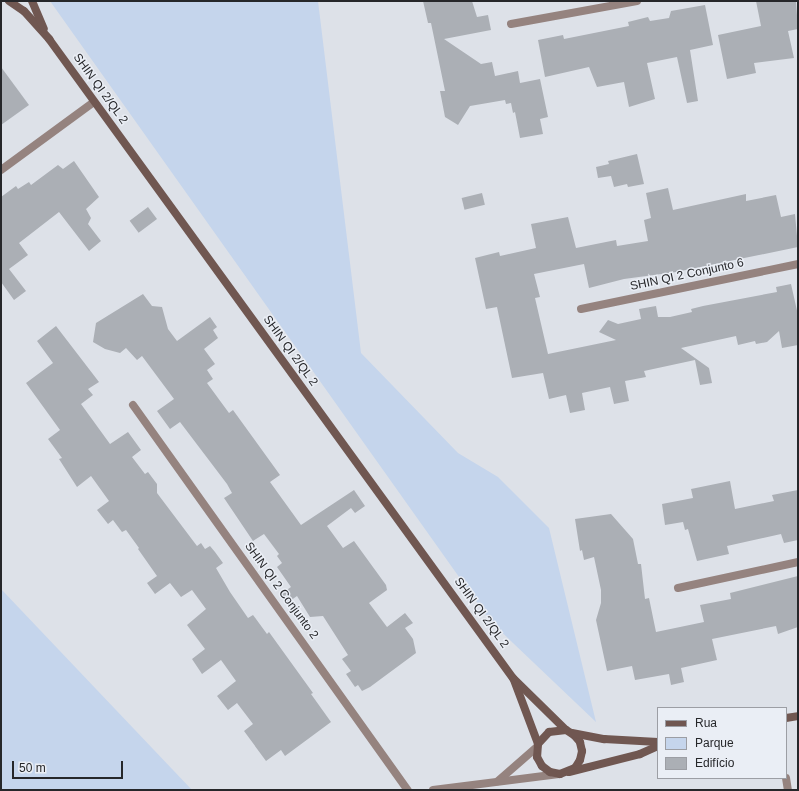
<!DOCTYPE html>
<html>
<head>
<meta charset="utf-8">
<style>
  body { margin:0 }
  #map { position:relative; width:799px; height:791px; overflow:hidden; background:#dde1e8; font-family:Helvetica,sans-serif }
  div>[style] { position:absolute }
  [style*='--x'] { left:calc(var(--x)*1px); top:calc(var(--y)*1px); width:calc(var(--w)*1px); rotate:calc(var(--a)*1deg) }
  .green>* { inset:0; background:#c5d5ec }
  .building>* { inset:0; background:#abafb5; transform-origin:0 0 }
  .street>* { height:8px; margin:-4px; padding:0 4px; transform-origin:4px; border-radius:4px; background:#95837f }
  .secondary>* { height:8px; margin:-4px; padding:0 4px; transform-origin:4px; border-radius:4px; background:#705751 }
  span { translate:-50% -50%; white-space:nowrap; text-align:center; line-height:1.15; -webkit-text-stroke:3px #eaeef5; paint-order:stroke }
  .street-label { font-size:12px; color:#26272a }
  .frame { position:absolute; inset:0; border:2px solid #26272a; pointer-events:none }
  .legend { position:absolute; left:657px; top:707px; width:130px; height:72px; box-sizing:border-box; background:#eaeef5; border:1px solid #9c9ea4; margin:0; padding:5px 7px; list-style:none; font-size:12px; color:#26272a }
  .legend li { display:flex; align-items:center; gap:8px; height:20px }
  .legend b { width:20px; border:1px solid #9c9ea4 }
  .scale { position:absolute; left:12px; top:761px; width:111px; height:18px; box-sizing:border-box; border:2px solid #26272a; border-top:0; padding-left:5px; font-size:12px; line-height:14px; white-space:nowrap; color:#26272a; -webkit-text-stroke:3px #eaeef5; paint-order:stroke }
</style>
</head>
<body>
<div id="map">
  <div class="green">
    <div style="clip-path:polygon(50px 1px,318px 1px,361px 353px,458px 453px,498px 477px,549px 528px,596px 722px,491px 622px)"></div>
    <div style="clip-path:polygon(1px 589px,192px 790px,1px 790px)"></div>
  </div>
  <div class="building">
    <div style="clip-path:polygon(423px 1px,472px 1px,477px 17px,488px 15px,491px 30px,444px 39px,481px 64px,492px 62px,495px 76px,518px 71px,520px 83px,540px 79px,548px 117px,540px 119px,543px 134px,520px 138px,515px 112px,513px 113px,511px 103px,506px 104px,505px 100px,470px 106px,458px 125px,445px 117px,440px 91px,445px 91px,431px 23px,428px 23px)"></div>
    <div style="clip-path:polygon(756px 1px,796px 1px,798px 29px,788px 31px,794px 58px,754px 63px,756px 73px,727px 79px,718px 35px,761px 26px)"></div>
    <div style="clip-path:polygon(705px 5px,713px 45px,690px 50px,698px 101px,687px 103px,677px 57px,647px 63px,655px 99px,629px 107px,624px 82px,597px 87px,589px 67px,545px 77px,538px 40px,563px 35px,564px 39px,629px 26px,628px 22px,648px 17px,650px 21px,669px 18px,671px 11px)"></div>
    <div style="clip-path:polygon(1px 67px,29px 105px,1px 125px)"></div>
    <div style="clip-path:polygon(637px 154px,644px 184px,628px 187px,627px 184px,614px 187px,611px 176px,598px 178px,596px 167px,609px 164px,608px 161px)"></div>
    <div style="clip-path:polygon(74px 161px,99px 197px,86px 209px,91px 218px,88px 224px,101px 241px,89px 251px,59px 212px,19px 243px,28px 255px,9px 269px,26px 291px,14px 300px,1px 282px,1px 197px,16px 186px,18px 189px,29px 182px,31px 185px,58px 165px,63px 169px)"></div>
    <div style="clip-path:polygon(668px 188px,673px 210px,746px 194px,746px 201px,776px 195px,781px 217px,795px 214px,798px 247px,676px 272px,624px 279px,589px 288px,584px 264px,534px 274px,540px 297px,535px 298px,548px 354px,616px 340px,599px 332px,608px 320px,618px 324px,641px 319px,639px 309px,656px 306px,658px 317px,670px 317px,692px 312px,691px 309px,703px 306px,777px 292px,776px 287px,791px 284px,798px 315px,798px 345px,782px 348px,779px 331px,767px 342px,756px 344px,755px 341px,738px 345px,736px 336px,681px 348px,709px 368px,712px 383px,700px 385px,695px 360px,644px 371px,646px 377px,625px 381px,629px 401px,614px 404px,610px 387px,582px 393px,585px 410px,570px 413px,566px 395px,549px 399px,543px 373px,512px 378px,497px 307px,486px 309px,475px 258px,499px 252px,500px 256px,536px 248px,531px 224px,568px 217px,576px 248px,616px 240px,617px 246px,648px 241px,644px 220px,651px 218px,646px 193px)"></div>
    <div style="left:482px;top:193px;width:12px;height:21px;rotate:76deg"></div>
    <div style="left:148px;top:207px;width:15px;height:23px;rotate:53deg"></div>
    <div style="clip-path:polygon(143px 294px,152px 306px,162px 307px,168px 329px,177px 341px,210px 317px,217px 327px,213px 330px,218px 338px,204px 349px,215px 364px,207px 370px,213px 379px,207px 383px,229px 413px,233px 410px,280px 475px,270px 482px,301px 525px,354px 490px,365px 506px,355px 513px,351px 508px,327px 526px,343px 548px,354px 541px,386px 585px,387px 590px,369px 603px,387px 627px,405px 613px,413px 623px,405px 628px,413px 639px,416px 653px,370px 687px,362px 691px,358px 685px,355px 687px,346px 674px,351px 671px,342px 659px,348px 655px,323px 616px,310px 617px,297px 596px,287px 603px,281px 594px,291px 587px,277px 567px,282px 563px,277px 556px,279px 554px,264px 534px,253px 541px,224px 498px,232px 493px,227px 484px,180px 422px,170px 429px,157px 411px,174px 399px,142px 356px,137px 360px,126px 348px,120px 353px,105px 349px,93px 342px,96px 323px)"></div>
    <div style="clip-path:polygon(56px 326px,99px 382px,88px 389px,93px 395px,81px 404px,110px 444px,128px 432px,141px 450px,132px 457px,145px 474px,148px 472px,157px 484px,157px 493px,197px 546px,201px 543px,205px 549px,210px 546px,215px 552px,223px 563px,216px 568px,230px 592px,248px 618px,253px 615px,267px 634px,269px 632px,313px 693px,311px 694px,331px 722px,285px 756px,281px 750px,266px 761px,244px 731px,253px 724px,237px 703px,228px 710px,217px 696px,236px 681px,221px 660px,202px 674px,192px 659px,205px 649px,187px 625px,206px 609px,192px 590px,181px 597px,170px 583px,155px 594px,147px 583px,157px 576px,138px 549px,139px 548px,126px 530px,122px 532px,113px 520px,108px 524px,97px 510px,109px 501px,91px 476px,77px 487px,59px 459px,62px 458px,48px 439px,60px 430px,26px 383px,53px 363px,37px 341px)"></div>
    <div style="clip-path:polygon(730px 481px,735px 509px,774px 501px,772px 495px,798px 490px,798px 540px,784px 543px,781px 534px,727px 546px,729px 554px,697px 561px,688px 529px,685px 530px,683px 522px,665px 525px,662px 504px,693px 498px,691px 489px)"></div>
    <div style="clip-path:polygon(611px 514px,633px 539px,638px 564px,641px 564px,645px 599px,649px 598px,656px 632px,704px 622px,700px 605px,731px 599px,730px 593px,798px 576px,798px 627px,778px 634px,776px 626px,712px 639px,717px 660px,681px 668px,684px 682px,671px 685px,669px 674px,635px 680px,632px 666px,607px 671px,596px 620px,601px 603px,601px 590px,594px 557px,584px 560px,582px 550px,580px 551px,575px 519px)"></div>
  </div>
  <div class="street">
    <div style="--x:511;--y:24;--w:128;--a:-10.3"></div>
    <div style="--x:1;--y:170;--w:115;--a:-36.2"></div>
    <div style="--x:581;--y:309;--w:222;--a:-11.7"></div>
    <div style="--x:133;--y:405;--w:473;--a:54.5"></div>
    <div style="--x:678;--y:588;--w:123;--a:-12.2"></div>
    <div style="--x:786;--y:778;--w:12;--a:81"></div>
    <div style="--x:498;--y:781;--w:52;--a:-41.1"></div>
    <div style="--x:433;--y:790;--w:127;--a:-7.2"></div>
  </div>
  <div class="secondary">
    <div style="--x:9;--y:1;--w:18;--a:34"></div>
    <div style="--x:24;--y:11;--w:38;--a:48"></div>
    <div style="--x:49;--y:39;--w:790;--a:54.02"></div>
    <div style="--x:513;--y:678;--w:74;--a:44.5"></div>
    <div style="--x:32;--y:1;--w:30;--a:67"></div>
    <div style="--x:514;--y:680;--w:68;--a:69.4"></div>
    <div style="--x:538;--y:744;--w:13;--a:94"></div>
    <div style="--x:537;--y:757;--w:10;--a:61"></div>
    <div style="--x:542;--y:766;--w:10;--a:37"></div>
    <div style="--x:550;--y:772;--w:10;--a:11"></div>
    <div style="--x:560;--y:774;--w:16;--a:-22"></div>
    <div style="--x:575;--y:768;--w:9;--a:-58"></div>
    <div style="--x:580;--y:760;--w:9;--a:-77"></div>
    <div style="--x:582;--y:751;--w:9;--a:-103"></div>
    <div style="--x:580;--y:742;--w:9;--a:-131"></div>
    <div style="--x:574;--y:735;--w:9;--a:-148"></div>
    <div style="--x:566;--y:730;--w:17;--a:173"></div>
    <div style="--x:549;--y:732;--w:16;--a:133"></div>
    <div style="--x:786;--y:718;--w:12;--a:-9"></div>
    <div style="--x:572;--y:733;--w:33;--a:11"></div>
    <div style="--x:604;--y:739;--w:54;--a:3.2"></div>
    <div style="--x:569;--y:772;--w:73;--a:-14.2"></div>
    <div style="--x:640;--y:754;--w:20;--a:-24"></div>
  </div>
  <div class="street-label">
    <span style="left:100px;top:89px;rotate:54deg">SHIN QI 2/QL 2</span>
    <span style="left:687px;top:275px;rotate:-12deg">SHIN QI 2 Conjunto 6</span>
    <span style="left:290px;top:351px;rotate:54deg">SHIN QI 2/QL 2</span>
    <span style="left:281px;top:591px;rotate:54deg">SHIN QI 2 Conjunto 2</span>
    <span style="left:481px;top:613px;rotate:54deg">SHIN QI 2/QL 2</span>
  </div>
  <div class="frame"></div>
  <ul class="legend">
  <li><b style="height:5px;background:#705751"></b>Rua</li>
  <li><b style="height:11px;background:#c5d5ec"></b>Parque</li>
  <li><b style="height:11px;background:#abafb5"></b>Edifício</li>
  </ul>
  <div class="scale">50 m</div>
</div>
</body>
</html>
